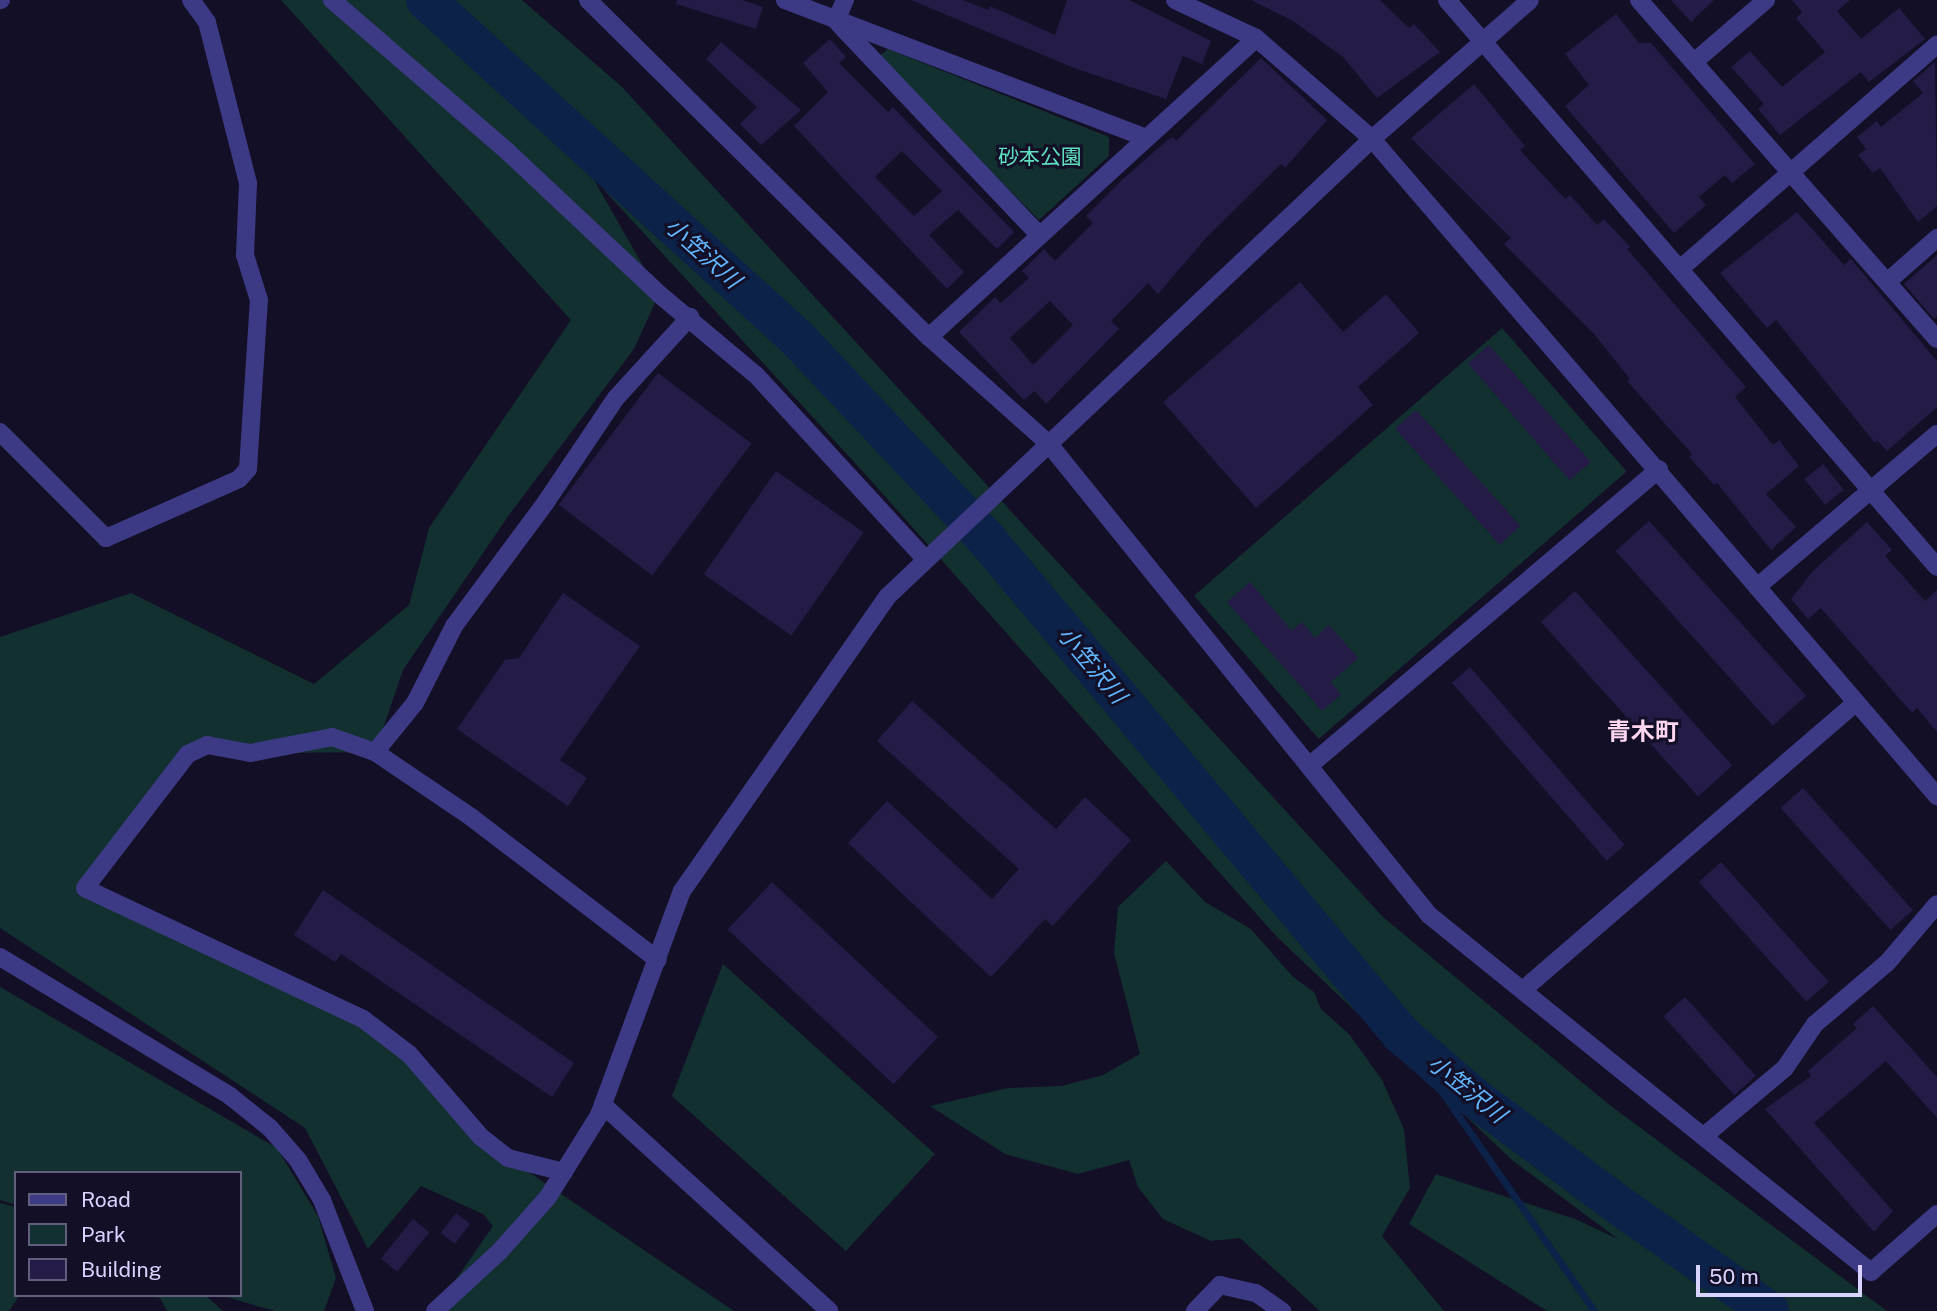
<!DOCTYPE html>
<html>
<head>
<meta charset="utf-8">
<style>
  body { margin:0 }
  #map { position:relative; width:1937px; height:1311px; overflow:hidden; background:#130f26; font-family:"Public Sans","Noto Sans JP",sans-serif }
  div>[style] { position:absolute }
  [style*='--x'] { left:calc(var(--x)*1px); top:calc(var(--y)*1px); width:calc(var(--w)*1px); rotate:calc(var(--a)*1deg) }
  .green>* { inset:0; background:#12302f; transform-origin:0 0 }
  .stream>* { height:7px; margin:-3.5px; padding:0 3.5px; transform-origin:3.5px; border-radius:3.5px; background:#0c2248 }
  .river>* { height:40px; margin:-20px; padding:0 20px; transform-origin:20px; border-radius:20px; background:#0c2248 }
  .building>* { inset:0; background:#241b47; transform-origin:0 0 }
  .minor>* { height:18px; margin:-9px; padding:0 9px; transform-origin:9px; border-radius:9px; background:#3d3a85 }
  span { translate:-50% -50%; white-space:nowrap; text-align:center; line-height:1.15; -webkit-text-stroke:6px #130f26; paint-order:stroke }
  .park-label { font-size:21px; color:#5fe0c0 }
  .water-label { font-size:23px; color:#62b6ff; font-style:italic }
  .quarter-label { font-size:24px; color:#ffd6f0; font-weight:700 }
  .legend { position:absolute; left:14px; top:1171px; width:228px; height:126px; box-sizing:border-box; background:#130f26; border:2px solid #625e7d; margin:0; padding:9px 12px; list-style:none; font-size:21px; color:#d9d4ff }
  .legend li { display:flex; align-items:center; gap:14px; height:35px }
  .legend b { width:35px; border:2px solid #625e7d }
  .scale { position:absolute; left:1696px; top:1265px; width:166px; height:32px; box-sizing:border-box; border:4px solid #d9d4ff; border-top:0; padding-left:9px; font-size:21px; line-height:24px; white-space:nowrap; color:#d9d4ff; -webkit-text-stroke:5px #130f26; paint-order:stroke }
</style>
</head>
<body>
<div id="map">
  <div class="green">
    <div style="clip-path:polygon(281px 0,522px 0,622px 87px,1383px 917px,1607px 1103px,1887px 1311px,1547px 1311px,1409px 1224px,1436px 1174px,1575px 1219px,1618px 1239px,1512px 1160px,1276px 936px,866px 475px,593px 178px,659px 294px,634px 349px,509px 515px,403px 670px,375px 752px,188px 754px,85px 887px,373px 1027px,508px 1158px,734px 1311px,434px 1311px,493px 1226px,483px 1214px,421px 1186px,368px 1249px,305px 1128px,0 928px,0 637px,131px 593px,314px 684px,409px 605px,429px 528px,571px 320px)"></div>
    <div style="clip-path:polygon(888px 49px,1109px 137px,1109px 156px,1039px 220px,878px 57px)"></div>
    <div style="left:1502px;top:328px;width:190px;height:408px;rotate:49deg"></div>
    <div style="clip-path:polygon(1166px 861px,1205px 902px,1251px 929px,1293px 977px,1314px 992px,1321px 1009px,1349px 1034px,1382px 1080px,1404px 1129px,1410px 1188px,1382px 1236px,1444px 1311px,1320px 1311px,1240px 1238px,1211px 1241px,1163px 1219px,1138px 1187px,1129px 1160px,1078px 1174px,1005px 1154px,930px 1106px,1008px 1088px,1062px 1086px,1103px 1075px,1140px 1054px,1114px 953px,1118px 907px)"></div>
    <div style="clip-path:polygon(723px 964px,935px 1154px,846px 1251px,672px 1096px)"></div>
    <div style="clip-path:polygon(0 987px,277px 1148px,318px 1216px,336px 1278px,324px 1311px,275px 1311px,220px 1295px,240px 1295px,240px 1173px,16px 1173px,16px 1205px,0 1200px)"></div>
    <div style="clip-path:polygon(0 1203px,16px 1207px,16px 1295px,20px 1295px,9px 1311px,0 1311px)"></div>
    <div style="clip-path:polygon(139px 1295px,205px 1295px,223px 1311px,167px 1311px,160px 1298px)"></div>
  </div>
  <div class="stream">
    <div style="--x:1403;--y:1036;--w:335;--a:55.2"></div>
  </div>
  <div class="river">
    <div style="--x:426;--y:0;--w:502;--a:42.34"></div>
    <div style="--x:797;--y:338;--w:279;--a:46.7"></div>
    <div style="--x:988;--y:541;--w:643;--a:50.05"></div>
    <div style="--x:1401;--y:1034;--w:98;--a:40.9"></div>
    <div style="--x:1475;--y:1098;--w:167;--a:36.7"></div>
    <div style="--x:1609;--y:1198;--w:196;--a:35.2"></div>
  </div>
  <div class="building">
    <div style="clip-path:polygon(677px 0,742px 0,763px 7px,756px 29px,676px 4px)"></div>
    <div style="clip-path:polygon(911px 0,963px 0,988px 10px,990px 6px,1055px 35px,1067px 0,1129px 0,1211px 41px,1202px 64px,1183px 56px,1166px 99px,1074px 68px)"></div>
    <div style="clip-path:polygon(1251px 0,1380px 0,1409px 28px,1414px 24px,1440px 52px,1377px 98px,1343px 57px,1293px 21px)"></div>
    <div style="clip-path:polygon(1671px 0,1714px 0,1691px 22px)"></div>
    <div style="clip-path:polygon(1792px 0,1850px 0,1837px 11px,1861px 39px,1899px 8px,1925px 39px,1869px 82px,1861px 72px,1780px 135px,1758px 109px,1764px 104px,1731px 67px,1750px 51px,1782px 87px,1825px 52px,1796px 18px,1802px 12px)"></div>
    <div style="clip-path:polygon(1616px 14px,1639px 43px,1651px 43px,1755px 164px,1732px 183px,1725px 175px,1699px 197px,1706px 205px,1674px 233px,1565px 106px,1589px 85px,1565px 54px)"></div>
    <div style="clip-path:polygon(evenodd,830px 39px,846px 57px,839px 63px,888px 112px,893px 107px,1014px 232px,997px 249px,958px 210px,929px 235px,964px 272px,947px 289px,794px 126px,828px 92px,803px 63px,830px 39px,902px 151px,942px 191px,914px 216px,875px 177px,902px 151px)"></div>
    <div style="clip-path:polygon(721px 42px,801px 110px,761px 145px,740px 124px,757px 107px,706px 59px)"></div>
    <div style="clip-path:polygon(evenodd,1261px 58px,1327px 120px,1285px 168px,1281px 164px,1206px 238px,1158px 294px,1148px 283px,1111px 321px,1119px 329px,1046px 404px,1035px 391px,1024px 400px,959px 332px,995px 297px,1001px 303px,1029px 278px,1022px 271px,1044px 249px,1055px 261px,1093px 223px,1086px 216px,1123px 179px,1171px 137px,1169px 141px,1173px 137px,1176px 141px,1261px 58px,1050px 301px,1073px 325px,1033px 365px,1010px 338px,1050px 301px)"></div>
    <div style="clip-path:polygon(1935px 62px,1937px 206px,1918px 222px,1880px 168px,1873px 173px,1858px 155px,1866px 149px,1857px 137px,1877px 121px,1881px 127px,1923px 93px,1913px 81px)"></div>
    <div style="clip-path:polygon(1474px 84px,1525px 146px,1520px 150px,1565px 199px,1570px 195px,1597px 225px,1604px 219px,1630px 247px,1627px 249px,1746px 387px,1735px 397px,1773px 445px,1779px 440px,1799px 466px,1766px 494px,1796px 527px,1771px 550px,1717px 483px,1714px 485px,1689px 457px,1692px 454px,1627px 381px,1630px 379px,1594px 334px,1504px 244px,1511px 238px,1411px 138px)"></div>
    <div style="clip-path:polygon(1797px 212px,1844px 265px,1851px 259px,1937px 361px,1937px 407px,1887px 451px,1877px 440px,1875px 443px,1776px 320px,1767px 328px,1720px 273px)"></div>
    <div style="clip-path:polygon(1937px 255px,1937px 316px,1934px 319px,1904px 284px)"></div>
    <div style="clip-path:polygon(1300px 282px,1343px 332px,1386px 294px,1419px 333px,1358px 387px,1373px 405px,1256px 508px,1163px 402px)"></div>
    <div style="left:1489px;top:345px;width:155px;height:28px;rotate:49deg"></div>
    <div style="left:658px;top:373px;width:117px;height:165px;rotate:37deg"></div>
    <div style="left:1416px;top:410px;width:156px;height:28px;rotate:48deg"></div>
    <div style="left:1823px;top:464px;width:33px;height:24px;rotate:51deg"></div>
    <div style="left:776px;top:471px;width:107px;height:126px;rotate:35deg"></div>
    <div style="left:1649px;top:521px;width:235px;height:45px;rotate:48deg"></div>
    <div style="clip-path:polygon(1867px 522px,1892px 550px,1885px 556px,1925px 601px,1937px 590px,1937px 732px,1917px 708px,1912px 713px,1821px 608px,1808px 619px,1791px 599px,1813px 571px)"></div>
    <div style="clip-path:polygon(1250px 582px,1292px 631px,1302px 622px,1315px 638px,1329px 625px,1358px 658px,1331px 682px,1341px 695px,1322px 711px,1227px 602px)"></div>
    <div style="left:1575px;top:591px;width:235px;height:46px;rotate:48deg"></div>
    <div style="clip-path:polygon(563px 593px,640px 646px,560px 760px,587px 778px,568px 806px,457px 729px,505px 660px,519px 658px)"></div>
    <div style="left:1470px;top:667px;width:236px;height:24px;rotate:49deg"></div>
    <div style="clip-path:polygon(912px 701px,1056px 829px,1085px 797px,1131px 840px,1053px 926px,1045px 919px,991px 977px,848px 843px,887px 801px,992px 899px,1019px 869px,877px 741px)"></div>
    <div style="left:1803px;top:788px;width:164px;height:30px;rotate:48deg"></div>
    <div style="left:1721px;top:862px;width:161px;height:30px;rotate:48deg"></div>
    <div style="left:772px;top:882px;width:227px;height:65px;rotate:43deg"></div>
    <div style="clip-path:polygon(323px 890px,574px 1063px,552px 1097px,341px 954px,335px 962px,294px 935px)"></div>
    <div style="left:1685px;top:997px;width:106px;height:29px;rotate:48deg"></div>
    <div style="clip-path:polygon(1873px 1006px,1937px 1077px,1937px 1118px,1886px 1061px,1814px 1123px,1893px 1211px,1874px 1232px,1765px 1109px,1811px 1076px,1808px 1071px,1857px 1028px,1853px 1024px)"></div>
    <div style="left:456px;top:1213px;width:18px;height:25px;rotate:38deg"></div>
    <div style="left:413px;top:1219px;width:21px;height:51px;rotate:39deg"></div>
  </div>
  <div class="minor">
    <div style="--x:0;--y:0;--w:1;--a:0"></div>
    <div style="--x:332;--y:0;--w:233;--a:40.8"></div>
    <div style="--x:508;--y:152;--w:207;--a:43.2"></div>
    <div style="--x:659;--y:294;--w:126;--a:39.9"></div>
    <div style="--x:756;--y:375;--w:251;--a:47.4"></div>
    <div style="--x:588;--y:0;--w:479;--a:44.7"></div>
    <div style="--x:929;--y:337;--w:161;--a:41.7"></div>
    <div style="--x:1049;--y:444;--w:605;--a:51.1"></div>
    <div style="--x:1429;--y:915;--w:568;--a:38.93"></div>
    <div style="--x:1871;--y:1272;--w:88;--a:-41.3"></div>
    <div style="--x:785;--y:0;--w:383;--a:20.9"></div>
    <div style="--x:1175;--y:0;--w:89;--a:25.1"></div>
    <div style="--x:1256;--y:38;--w:154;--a:41"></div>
    <div style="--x:1372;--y:139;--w:867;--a:49.31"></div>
    <div style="--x:1447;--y:0;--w:749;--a:49.17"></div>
    <div style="--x:1639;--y:0;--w:451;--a:48.7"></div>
    <div style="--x:836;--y:21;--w:23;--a:-67"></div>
    <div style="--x:839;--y:24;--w:291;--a:46.5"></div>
    <div style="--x:1694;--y:62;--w:95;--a:-40.7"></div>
    <div style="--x:1681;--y:268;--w:340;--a:-41.1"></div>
    <div style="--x:1887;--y:282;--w:67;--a:-41.3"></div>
    <div style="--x:929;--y:337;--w:443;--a:-42.4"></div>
    <div style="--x:0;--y:432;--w:150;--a:45"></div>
    <div style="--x:106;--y:538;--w:145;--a:-23.9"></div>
    <div style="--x:239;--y:479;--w:13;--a:-48"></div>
    <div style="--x:248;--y:469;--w:169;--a:-86.3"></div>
    <div style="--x:259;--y:300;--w:47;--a:-107.3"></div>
    <div style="--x:245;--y:255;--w:72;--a:-87.6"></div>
    <div style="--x:248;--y:183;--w:166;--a:-104.3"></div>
    <div style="--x:207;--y:22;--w:27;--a:-126"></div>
    <div style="--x:1757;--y:587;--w:236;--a:-40.4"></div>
    <div style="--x:375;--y:752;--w:63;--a:-50.8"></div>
    <div style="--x:415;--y:703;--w:86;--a:-63.1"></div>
    <div style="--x:454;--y:626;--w:154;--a:-53.4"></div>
    <div style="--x:546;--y:502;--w:125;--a:-56.1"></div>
    <div style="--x:616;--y:398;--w:110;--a:-47.6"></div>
    <div style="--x:1309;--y:766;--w:459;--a:-40.3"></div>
    <div style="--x:0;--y:957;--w:269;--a:31.1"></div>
    <div style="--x:230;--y:1096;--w:51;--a:38.7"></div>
    <div style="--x:270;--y:1128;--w:43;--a:48.8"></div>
    <div style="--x:298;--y:1160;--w:47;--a:59"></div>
    <div style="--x:322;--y:1200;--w:119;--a:68.8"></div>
    <div style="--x:1524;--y:989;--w:437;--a:-40.8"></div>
    <div style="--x:603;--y:1105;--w:306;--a:42.3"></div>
    <div style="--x:1704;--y:1136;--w:106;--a:-40"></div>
    <div style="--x:1785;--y:1068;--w:53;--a:-55.7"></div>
    <div style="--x:1815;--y:1024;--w:94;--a:-40.3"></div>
    <div style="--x:1887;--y:963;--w:77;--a:-49.7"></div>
    <div style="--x:564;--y:1172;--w:58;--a:-166"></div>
    <div style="--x:508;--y:1158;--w:34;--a:-142"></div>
    <div style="--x:481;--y:1137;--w:110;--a:-130.9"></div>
    <div style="--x:409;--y:1054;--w:58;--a:-142.7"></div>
    <div style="--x:363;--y:1019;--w:307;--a:-154.8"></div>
    <div style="--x:85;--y:888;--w:169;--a:-52.5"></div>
    <div style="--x:188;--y:754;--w:21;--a:-25"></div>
    <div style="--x:207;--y:745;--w:44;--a:10.5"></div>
    <div style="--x:250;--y:753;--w:84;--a:-11"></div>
    <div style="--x:332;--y:737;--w:46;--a:19.2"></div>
    <div style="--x:375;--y:752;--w:116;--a:34.1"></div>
    <div style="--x:471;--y:817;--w:235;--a:37.4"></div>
    <div style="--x:435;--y:1311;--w:88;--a:-42.7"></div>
    <div style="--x:500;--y:1251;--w:72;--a:-48.4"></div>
    <div style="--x:548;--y:1197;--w:97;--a:-58.1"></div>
    <div style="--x:599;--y:1115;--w:239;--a:-69.7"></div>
    <div style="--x:682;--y:891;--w:360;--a:-55.1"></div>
    <div style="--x:888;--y:596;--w:666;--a:-43.36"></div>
    <div style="--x:1372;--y:139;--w:210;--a:-41.3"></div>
    <div style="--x:1195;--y:1311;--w:36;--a:-46"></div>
    <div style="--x:1220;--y:1285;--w:37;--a:13"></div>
    <div style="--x:1256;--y:1293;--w:32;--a:35"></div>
  </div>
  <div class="park-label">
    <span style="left:1040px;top:157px">砂本公園</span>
  </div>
  <div class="water-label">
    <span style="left:703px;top:253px;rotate:42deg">小笠沢川</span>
    <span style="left:1092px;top:665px;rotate:50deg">小笠沢川</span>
    <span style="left:1467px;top:1089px;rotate:39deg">小笠沢川</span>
  </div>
  <div class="quarter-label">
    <span style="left:1643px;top:732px">青木町</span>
  </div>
  <ul class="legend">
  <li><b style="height:9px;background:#3d3a85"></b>Road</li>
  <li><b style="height:19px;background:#12302f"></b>Park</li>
  <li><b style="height:19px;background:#241b47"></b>Building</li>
  </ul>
  <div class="scale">50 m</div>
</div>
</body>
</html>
